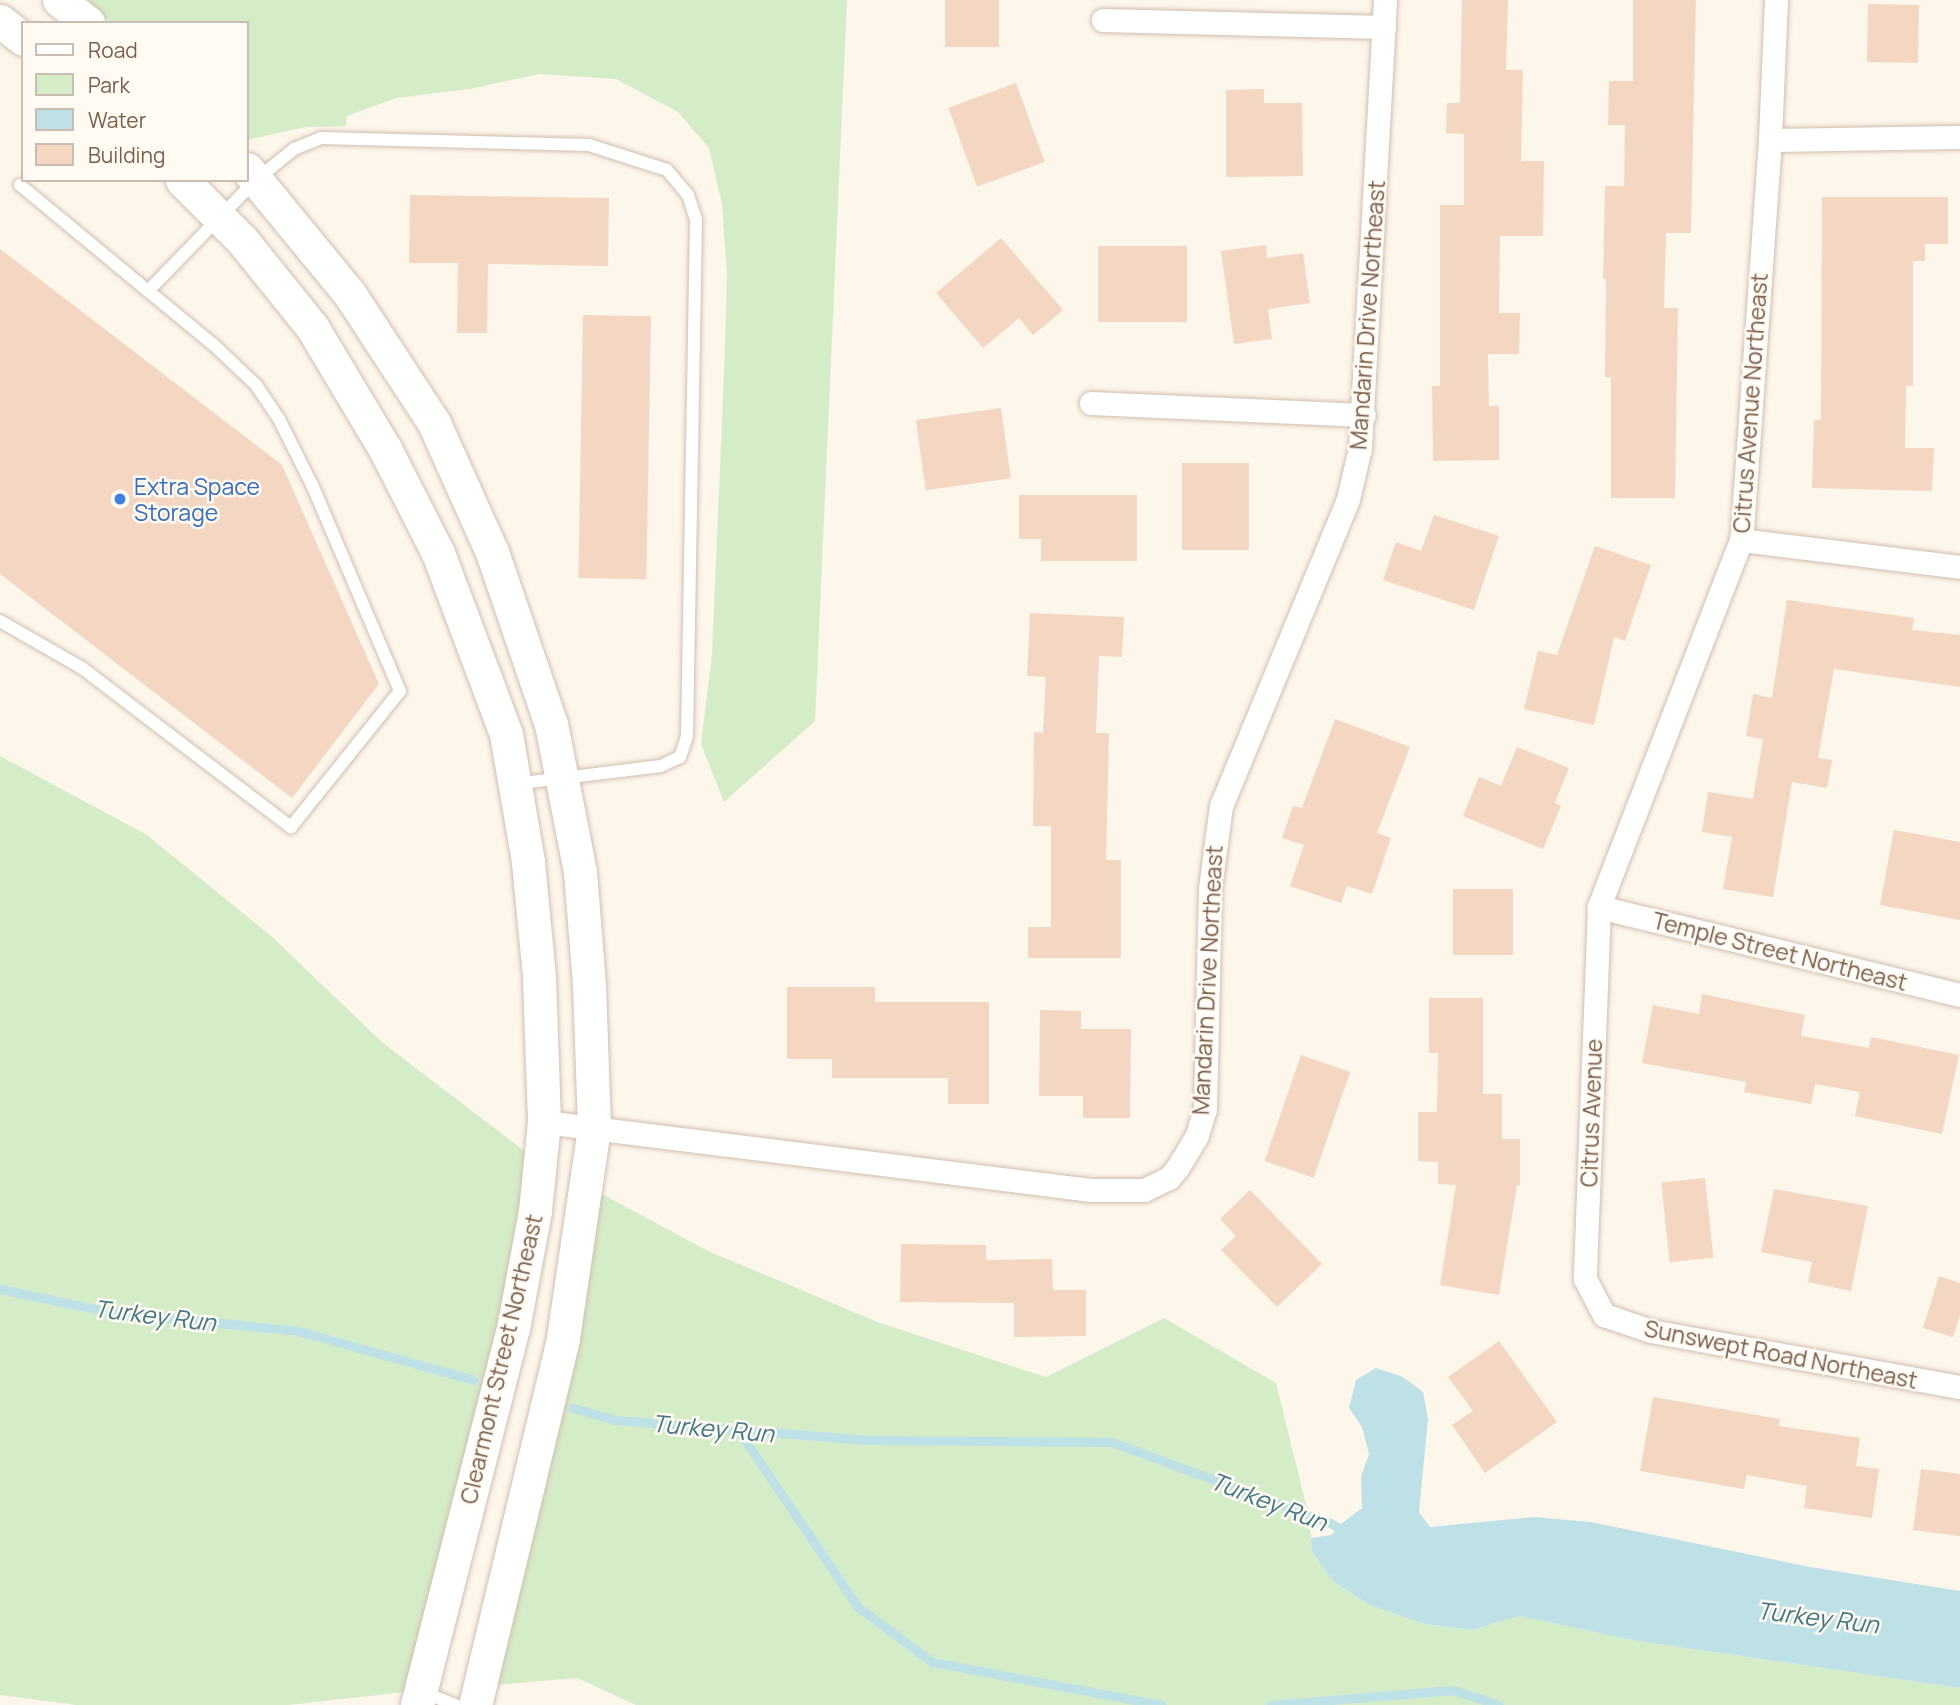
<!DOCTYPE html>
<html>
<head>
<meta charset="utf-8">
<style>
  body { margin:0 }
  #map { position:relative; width:1960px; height:1705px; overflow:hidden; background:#fdf6eb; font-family:Manrope,sans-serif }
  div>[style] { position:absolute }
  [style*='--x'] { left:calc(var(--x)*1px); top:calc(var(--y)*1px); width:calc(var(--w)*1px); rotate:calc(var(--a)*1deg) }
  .green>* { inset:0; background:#d5ecc8 }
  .water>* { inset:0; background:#bee0e7 }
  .stream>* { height:9px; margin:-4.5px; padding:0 4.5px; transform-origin:4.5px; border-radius:4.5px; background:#bee0e7 }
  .building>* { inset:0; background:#f3d7c2; transform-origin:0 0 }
  .roads { filter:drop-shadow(0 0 2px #d0bfaf) drop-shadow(0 0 2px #d0bfaf) }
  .lane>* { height:12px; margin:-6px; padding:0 6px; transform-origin:6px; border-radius:6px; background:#fff }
  .street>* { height:23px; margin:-11.5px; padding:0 11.5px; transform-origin:11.5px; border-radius:11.5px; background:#fff }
  .secondary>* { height:33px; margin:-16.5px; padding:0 16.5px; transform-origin:16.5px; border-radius:16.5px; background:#fff }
  .dots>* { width:19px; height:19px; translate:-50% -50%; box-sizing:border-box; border:4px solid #fffaf2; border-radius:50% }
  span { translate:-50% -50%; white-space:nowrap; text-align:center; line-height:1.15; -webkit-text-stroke:5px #fffaf2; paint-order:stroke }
  .street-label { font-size:23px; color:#795e4d }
  .shop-label { font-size:23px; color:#366cbe }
  .left { translate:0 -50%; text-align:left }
  .water-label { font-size:24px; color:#437785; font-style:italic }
  .legend { position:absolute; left:21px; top:21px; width:228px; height:161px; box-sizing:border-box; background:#fffaf2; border:2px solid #c9bcb0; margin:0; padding:9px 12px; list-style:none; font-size:21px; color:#795e4d }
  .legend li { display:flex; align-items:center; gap:14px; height:35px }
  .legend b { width:35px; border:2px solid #c9bcb0 }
</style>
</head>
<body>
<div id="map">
  <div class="green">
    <div style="clip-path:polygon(84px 0,847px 0,815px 721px,724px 802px,701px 744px,712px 655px,724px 373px,727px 275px,722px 204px,709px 148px,678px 112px,616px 79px,539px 74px,470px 89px,396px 98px,347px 116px,346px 126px,306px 127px,247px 140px,247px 23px,112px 23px)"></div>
    <div style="clip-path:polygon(0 756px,147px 835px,271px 936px,383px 1043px,527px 1153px,521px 1209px,499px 1324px,405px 1692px,288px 1705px,76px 1705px,0 1695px)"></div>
    <div style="clip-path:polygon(600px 1193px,708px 1251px,880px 1323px,1046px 1377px,1164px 1318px,1276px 1383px,1310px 1521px,1312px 1552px,1335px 1583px,1370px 1605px,1425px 1624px,1472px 1630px,1519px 1616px,1632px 1640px,1960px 1688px,1960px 1705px,636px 1705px,577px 1678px,495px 1685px)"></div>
  </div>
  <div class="water">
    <div style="clip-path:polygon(1376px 1368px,1403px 1377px,1423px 1392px,1428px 1419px,1419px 1512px,1430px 1527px,1534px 1517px,1591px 1522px,1810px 1567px,1960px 1591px,1960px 1688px,1632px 1640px,1519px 1616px,1472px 1630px,1425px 1624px,1370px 1605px,1335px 1583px,1312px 1552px,1311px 1538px,1332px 1535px,1337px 1527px,1362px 1508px,1361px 1477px,1369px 1454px,1362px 1427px,1349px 1408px,1356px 1380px)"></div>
  </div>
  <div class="stream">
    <div style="--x:0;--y:1289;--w:111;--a:11.9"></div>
    <div style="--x:109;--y:1312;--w:190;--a:5.7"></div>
    <div style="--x:298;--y:1331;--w:182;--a:15.6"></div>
    <div style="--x:573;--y:1408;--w:45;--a:15.6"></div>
    <div style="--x:616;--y:1420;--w:254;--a:4.5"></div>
    <div style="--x:869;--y:1440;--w:243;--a:0.5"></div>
    <div style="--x:1112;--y:1442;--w:233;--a:20.4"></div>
    <div style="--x:1330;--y:1523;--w:18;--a:29"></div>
    <div style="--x:738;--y:1430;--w:214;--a:55.9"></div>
    <div style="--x:858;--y:1607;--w:92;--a:36.6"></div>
    <div style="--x:932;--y:1662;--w:233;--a:10.6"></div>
    <div style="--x:1271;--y:1705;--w:183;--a:-4.7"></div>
    <div style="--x:1453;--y:1690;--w:48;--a:18.1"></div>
  </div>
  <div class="building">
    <div style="left:945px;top:0;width:54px;height:47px"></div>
    <div style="clip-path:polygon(1462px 0,1508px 0,1506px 70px,1523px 70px,1521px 161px,1544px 161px,1543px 236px,1500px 236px,1499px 313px,1520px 313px,1519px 354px,1488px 354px,1489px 406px,1499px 406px,1499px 460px,1433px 461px,1432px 386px,1440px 386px,1440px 205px,1464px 205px,1464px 134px,1446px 133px,1447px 103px,1460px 103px)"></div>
    <div style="clip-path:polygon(1633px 0,1696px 0,1691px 233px,1666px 233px,1664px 308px,1678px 308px,1675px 498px,1611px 498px,1611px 377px,1605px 377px,1606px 279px,1603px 279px,1605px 186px,1624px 186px,1625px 125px,1608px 125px,1609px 81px,1633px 81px)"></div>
    <div style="left:1868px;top:4px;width:51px;height:58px;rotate:1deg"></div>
    <div style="left:1016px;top:83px;width:84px;height:72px;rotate:70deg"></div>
    <div style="clip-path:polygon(1264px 89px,1264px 103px,1302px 103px,1303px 176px,1226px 177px,1226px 90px)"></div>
    <div style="clip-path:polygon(410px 195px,609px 198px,608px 266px,488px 264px,487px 333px,457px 333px,458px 263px,409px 263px)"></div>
    <div style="clip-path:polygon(1822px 197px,1948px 197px,1948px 244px,1925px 244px,1925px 261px,1913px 261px,1913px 386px,1906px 386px,1905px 448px,1934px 448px,1932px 491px,1812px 488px,1814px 420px,1821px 420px)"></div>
    <div style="clip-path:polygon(1001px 238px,1063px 310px,1033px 335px,1019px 318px,983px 348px,936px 293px)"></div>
    <div style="clip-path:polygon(1266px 245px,1267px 258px,1303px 253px,1310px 303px,1268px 309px,1272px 339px,1234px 344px,1221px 251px)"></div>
    <div style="left:1098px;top:246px;width:89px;height:76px"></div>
    <div style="clip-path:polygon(0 249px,282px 465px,379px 684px,292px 798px,0 574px)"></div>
    <div style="left:583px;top:315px;width:68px;height:263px;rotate:1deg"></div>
    <div style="left:1001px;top:408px;width:71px;height:86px;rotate:82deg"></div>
    <div style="left:1182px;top:463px;width:67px;height:87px"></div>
    <div style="clip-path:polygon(1019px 495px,1137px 495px,1137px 561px,1041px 561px,1041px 539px,1019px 539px)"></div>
    <div style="clip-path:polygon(1434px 515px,1499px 536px,1474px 610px,1383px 580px,1396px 542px,1421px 551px)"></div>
    <div style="clip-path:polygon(1595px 546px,1651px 565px,1625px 641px,1614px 637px,1594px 725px,1524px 709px,1538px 651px,1557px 655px)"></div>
    <div style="clip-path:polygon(1787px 600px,1914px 618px,1912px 630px,1960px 635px,1960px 687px,1834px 669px,1818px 758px,1832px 760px,1827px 788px,1792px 782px,1773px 897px,1723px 889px,1732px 837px,1702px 832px,1708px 792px,1753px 799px,1763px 739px,1746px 736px,1753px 694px,1772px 698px)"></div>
    <div style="clip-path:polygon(1030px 613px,1124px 617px,1122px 657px,1099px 656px,1096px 733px,1109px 733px,1106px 860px,1121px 860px,1121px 958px,1028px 958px,1028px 927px,1051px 927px,1051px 826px,1033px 826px,1034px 732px,1043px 733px,1046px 677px,1027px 676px)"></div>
    <div style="clip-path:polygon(1335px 719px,1410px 747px,1377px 833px,1391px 838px,1372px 894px,1347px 886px,1341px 903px,1290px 886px,1304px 845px,1282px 838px,1293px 806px,1302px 808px)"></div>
    <div style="clip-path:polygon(1517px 747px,1569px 768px,1555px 803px,1561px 806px,1543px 849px,1463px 816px,1479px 777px,1501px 786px)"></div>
    <div style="clip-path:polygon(1894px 830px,1960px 842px,1960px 920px,1880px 905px)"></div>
    <div style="left:1453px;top:889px;width:60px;height:66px"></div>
    <div style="clip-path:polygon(787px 987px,875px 987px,875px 1002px,989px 1002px,989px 1104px,948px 1104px,948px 1078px,832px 1078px,832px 1059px,787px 1059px)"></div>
    <div style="clip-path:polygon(1702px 994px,1805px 1015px,1801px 1036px,1869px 1048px,1871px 1037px,1959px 1055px,1942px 1134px,1855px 1116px,1860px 1092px,1815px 1084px,1811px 1104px,1744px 1092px,1746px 1082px,1642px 1063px,1653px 1005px,1699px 1014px)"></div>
    <div style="clip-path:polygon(1429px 998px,1483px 998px,1483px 1094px,1502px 1094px,1502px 1139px,1520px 1139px,1520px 1185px,1517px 1185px,1499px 1295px,1440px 1285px,1456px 1185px,1438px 1184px,1438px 1162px,1418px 1161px,1418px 1112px,1437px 1112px,1438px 1053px,1429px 1053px)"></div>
    <div style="clip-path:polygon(1040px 1010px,1081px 1011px,1081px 1029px,1131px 1029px,1130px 1118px,1083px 1118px,1083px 1096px,1039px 1096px)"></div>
    <div style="left:1301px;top:1055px;width:52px;height:112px;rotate:19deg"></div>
    <div style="left:1705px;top:1178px;width:80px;height:44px;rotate:84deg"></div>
    <div style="clip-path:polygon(1774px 1189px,1868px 1206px,1851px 1291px,1808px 1282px,1812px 1262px,1761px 1252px)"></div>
    <div style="clip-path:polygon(1250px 1190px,1322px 1264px,1277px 1307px,1221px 1250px,1236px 1236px,1220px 1219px)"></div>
    <div style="clip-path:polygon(901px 1244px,986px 1245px,986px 1260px,1052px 1259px,1053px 1290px,1086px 1290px,1086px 1336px,1014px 1337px,1014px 1303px,900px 1302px)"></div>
    <div style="clip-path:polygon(1939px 1276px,1960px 1283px,1960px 1315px,1953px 1337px,1923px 1328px)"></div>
    <div style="clip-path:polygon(1499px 1341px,1557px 1422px,1485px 1473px,1452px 1425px,1473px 1411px,1448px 1377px)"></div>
    <div style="clip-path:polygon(1653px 1397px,1780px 1419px,1779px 1426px,1860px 1438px,1856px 1466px,1879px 1469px,1872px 1518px,1804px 1508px,1807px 1486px,1747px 1475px,1744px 1489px,1640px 1471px)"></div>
    <div style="clip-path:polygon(1921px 1469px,1960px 1474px,1960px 1536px,1913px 1530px)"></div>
  </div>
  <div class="roads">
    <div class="lane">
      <div style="--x:20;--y:185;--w:166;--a:39.6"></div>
      <div style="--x:148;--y:291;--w:156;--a:-45.8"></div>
      <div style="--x:257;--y:179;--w:48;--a:-39"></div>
      <div style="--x:294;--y:149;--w:29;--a:-22"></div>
      <div style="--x:321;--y:138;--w:268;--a:1.5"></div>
      <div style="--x:589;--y:145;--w:82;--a:17.8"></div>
      <div style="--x:667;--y:170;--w:33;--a:50"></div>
      <div style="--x:688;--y:195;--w:26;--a:72"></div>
      <div style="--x:696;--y:220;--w:516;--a:91"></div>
      <div style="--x:687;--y:736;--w:22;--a:108"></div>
      <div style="--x:680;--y:757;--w:21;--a:155"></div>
      <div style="--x:661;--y:766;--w:147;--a:173"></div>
      <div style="--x:0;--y:621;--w:95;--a:29.8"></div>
      <div style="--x:82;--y:668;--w:263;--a:37.3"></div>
      <div style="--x:291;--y:827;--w:174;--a:-51.3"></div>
      <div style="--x:400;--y:691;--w:224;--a:-113.1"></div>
      <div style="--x:312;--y:485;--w:74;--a:-116.6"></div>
      <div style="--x:279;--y:419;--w:40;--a:-124"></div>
      <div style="--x:257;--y:386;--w:58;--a:-136.4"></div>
      <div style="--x:215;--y:346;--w:87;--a:-140.6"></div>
      <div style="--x:423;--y:1692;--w:35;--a:22"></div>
    </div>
    <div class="street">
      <div style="--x:1776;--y:0;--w:140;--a:92.5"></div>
      <div style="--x:1770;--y:140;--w:401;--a:94.1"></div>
      <div style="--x:1741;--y:540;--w:394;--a:111.2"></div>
      <div style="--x:1599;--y:907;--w:372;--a:92.2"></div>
      <div style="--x:1585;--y:1279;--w:41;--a:62.2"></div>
      <div style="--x:1604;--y:1315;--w:50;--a:18.8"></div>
      <div style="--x:1651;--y:1331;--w:314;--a:10.3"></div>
      <div style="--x:1103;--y:20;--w:281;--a:1.4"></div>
      <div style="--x:1770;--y:140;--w:190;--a:-0.9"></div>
      <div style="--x:1091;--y:403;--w:273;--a:2.5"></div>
      <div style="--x:1741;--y:540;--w:221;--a:7"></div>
      <div style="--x:1599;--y:907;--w:372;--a:13.7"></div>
      <div style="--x:544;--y:1122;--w:551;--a:7.09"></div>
      <div style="--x:1091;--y:1190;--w:53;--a:0"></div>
      <div style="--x:1144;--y:1190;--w:28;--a:-26"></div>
      <div style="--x:1169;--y:1178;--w:14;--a:-51"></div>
      <div style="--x:1178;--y:1167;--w:37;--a:-59"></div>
      <div style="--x:1197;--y:1135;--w:27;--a:-73"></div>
      <div style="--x:1205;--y:1109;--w:221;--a:-88.7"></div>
      <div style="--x:1210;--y:888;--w:83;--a:-82.4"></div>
      <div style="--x:1221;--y:806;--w:332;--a:-67.5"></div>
      <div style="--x:1348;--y:499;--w:52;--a:-76.8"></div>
      <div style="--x:1360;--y:448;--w:449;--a:-86.8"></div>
    </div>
    <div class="secondary">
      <div style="--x:59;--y:0;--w:37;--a:38"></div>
      <div style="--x:0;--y:21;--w:29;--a:38"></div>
      <div style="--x:247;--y:169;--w:161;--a:50.6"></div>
      <div style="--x:349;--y:293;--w:155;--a:56.8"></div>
      <div style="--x:434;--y:423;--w:141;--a:65.8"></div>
      <div style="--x:492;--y:552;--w:182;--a:71.1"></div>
      <div style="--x:551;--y:724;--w:151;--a:78.9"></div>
      <div style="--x:580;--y:872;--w:112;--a:85.4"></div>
      <div style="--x:589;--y:984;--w:144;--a:88"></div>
      <div style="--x:594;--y:1128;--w:213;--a:98.4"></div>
      <div style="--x:563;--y:1339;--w:376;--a:103.5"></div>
      <div style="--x:182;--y:180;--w:85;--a:45"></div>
      <div style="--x:242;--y:240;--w:112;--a:51.2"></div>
      <div style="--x:312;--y:327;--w:142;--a:59.1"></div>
      <div style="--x:385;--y:449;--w:117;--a:63"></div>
      <div style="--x:438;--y:553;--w:193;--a:69.4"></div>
      <div style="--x:506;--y:734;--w:130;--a:80.2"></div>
      <div style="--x:528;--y:862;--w:116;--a:84.5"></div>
      <div style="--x:539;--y:977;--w:145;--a:88"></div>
      <div style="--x:544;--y:1122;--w:89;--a:95.8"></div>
      <div style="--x:535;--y:1211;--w:119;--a:100.6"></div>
      <div style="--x:513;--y:1328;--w:389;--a:104.3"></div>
    </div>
  </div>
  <div class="dots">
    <div style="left:120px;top:499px;background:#3f7fe0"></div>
  </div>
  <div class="street-label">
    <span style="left:1367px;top:315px;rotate:-86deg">Mandarin Drive Northeast</span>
    <span style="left:1750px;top:403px;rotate:-86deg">Citrus Avenue Northeast</span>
    <span style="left:1780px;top:951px;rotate:14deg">Temple Street Northeast</span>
    <span style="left:1207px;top:980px;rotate:-87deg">Mandarin Drive Northeast</span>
    <span style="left:1591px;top:1113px;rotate:-88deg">Citrus Avenue</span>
    <span style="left:1781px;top:1354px;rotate:11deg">Sunswept Road Northeast</span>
    <span style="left:501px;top:1359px;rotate:-77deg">Clearmont Street Northeast</span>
  </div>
  <div class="shop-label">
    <span class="left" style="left:134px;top:499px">Extra Space<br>Storage</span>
  </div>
  <div class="water-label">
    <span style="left:155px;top:1315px;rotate:7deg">Turkey Run</span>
    <span style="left:713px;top:1428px;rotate:5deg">Turkey Run</span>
    <span style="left:1269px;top:1501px;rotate:21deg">Turkey Run</span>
    <span style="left:1818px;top:1617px;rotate:7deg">Turkey Run</span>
  </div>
  <ul class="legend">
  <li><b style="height:9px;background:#fff"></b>Road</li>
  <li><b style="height:19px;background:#d5ecc8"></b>Park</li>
  <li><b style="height:19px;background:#bee0e7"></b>Water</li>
  <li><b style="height:19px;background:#f3d7c2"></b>Building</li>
  </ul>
</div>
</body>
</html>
